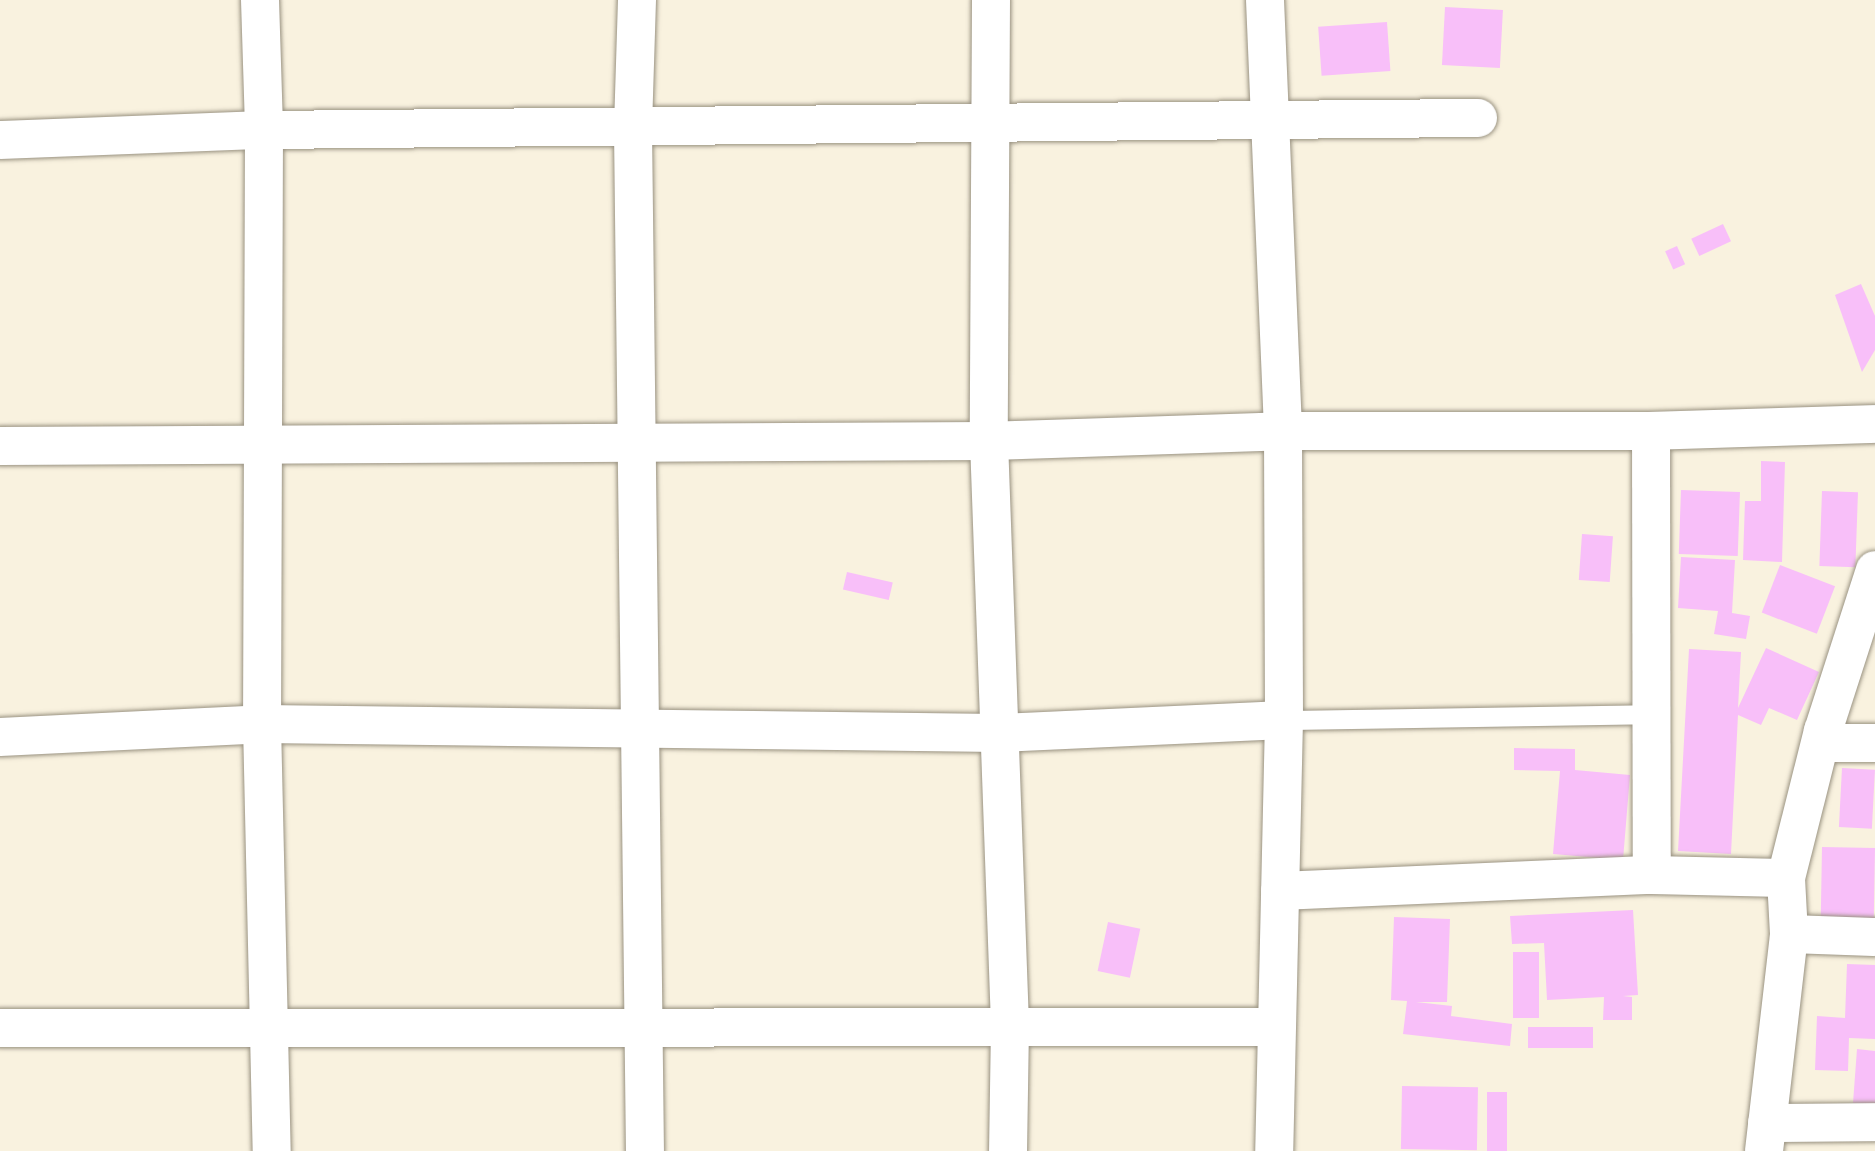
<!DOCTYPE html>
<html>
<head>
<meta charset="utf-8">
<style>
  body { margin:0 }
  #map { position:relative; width:1875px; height:1151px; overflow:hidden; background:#f9f2df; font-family:Bitter,serif }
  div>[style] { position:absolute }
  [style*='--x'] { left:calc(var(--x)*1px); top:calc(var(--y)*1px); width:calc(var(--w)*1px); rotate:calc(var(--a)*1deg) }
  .building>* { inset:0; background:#f8bff9; transform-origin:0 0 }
  .roads { filter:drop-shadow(0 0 2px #999281) drop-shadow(0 0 2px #999281) }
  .service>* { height:19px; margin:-9.5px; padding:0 9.5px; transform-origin:9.5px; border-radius:9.5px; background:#fff }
  .minor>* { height:38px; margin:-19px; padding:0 19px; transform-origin:19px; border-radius:19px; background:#fff }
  span { translate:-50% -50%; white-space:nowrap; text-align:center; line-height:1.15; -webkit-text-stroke:5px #fff; paint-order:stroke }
</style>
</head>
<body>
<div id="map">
  <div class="building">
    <div style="left:1445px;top:7px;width:58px;height:58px;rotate:3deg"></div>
    <div style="left:1387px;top:22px;width:49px;height:69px;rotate:86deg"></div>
    <div style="left:1723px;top:224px;width:19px;height:35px;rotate:65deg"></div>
    <div style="left:1677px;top:246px;width:20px;height:13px;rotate:66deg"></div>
    <div style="clip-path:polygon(1861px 284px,1875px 316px,1875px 350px,1862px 372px,1835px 295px)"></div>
    <div style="clip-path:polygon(1761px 461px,1785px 462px,1782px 562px,1743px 560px,1745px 501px,1761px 501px)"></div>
    <div style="left:1681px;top:490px;width:59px;height:64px;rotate:2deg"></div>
    <div style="left:1822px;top:491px;width:36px;height:75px;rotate:2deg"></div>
    <div style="left:1582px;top:534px;width:31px;height:46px;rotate:4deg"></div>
    <div style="clip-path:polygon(1681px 557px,1735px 560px,1732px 613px,1750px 616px,1746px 639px,1714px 634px,1718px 611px,1678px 608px)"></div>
    <div style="left:1780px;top:565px;width:59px;height:51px;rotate:21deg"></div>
    <div style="left:847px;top:572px;width:47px;height:18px;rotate:13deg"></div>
    <div style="clip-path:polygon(1766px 648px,1819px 672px,1797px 720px,1769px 708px,1761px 725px,1738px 715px,1731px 854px,1678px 851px,1689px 649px,1741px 652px,1738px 708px)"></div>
    <div style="clip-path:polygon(1514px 748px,1575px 749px,1575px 770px,1630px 775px,1623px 860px,1553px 854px,1560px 771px,1514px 770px)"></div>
    <div style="left:1842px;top:768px;width:33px;height:59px;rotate:3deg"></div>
    <div style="left:1822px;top:847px;width:53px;height:74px;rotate:1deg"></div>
    <div style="clip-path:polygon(1633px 910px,1638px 995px,1623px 996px,1632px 997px,1632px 1020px,1603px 1020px,1604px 997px,1547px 1000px,1544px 943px,1512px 944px,1510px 916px)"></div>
    <div style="clip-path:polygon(1394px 917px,1450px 919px,1447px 1002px,1416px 1002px,1452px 1006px,1451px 1016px,1512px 1024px,1510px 1046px,1403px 1034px,1407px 1001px,1391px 1000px)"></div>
    <div style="left:1108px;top:922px;width:33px;height:50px;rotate:12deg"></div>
    <div style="left:1513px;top:952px;width:26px;height:66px"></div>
    <div style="clip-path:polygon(1847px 964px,1875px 965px,1875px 1039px,1849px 1038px,1848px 1071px,1815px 1070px,1817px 1016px,1845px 1018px)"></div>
    <div style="left:1593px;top:1027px;width:21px;height:65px;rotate:90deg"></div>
    <div style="clip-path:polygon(1857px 1049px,1875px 1051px,1875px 1105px,1853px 1103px)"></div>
    <div style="left:1402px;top:1086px;width:76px;height:63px;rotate:1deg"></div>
    <div style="left:1487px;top:1092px;width:20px;height:59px"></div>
  </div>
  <div class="roads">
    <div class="service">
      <div style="--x:1284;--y:720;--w:369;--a:-0.9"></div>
    </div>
    <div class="minor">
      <div style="--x:260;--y:0;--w:130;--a:88.2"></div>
      <div style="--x:264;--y:130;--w:594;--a:90.19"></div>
      <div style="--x:262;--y:724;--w:427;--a:88.7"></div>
      <div style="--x:637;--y:0;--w:129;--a:91.8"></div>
      <div style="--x:633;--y:129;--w:1022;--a:89.33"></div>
      <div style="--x:991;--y:0;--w:441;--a:90.3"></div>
      <div style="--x:989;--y:441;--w:585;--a:87.94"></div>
      <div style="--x:1010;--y:1026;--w:125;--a:90.9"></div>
      <div style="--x:1265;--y:0;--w:431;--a:87.6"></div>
      <div style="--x:1283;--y:431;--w:289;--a:89.8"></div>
      <div style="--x:1284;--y:720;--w:431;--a:91.3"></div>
      <div style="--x:0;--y:140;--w:264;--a:-2.2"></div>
      <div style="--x:264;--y:130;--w:1214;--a:-0.57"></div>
      <div style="--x:1651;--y:431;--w:444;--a:89.9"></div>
      <div style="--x:0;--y:446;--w:989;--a:-0.29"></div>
      <div style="--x:989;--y:441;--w:294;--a:-1.9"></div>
      <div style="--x:1283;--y:431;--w:368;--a:0"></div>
      <div style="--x:1651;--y:431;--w:224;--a:-1.8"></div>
      <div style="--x:0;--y:737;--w:262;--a:-2.8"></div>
      <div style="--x:262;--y:724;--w:737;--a:0.7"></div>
      <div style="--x:999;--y:733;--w:285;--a:-2.6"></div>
      <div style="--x:1822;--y:743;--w:53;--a:0"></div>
      <div style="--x:1280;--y:891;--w:372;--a:-2.5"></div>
      <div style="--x:1652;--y:875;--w:134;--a:1.3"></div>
      <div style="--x:1789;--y:934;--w:86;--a:2"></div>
      <div style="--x:0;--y:1028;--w:1276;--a:-0.04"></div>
      <div style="--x:1767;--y:1123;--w:108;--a:-0.5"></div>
      <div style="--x:1764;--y:1151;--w:218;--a:-83.4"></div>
      <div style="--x:1789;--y:934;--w:56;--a:-93.1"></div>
      <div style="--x:1786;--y:878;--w:152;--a:-75.9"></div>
      <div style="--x:1823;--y:731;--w:169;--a:-72.1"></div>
    </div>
  </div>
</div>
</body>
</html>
